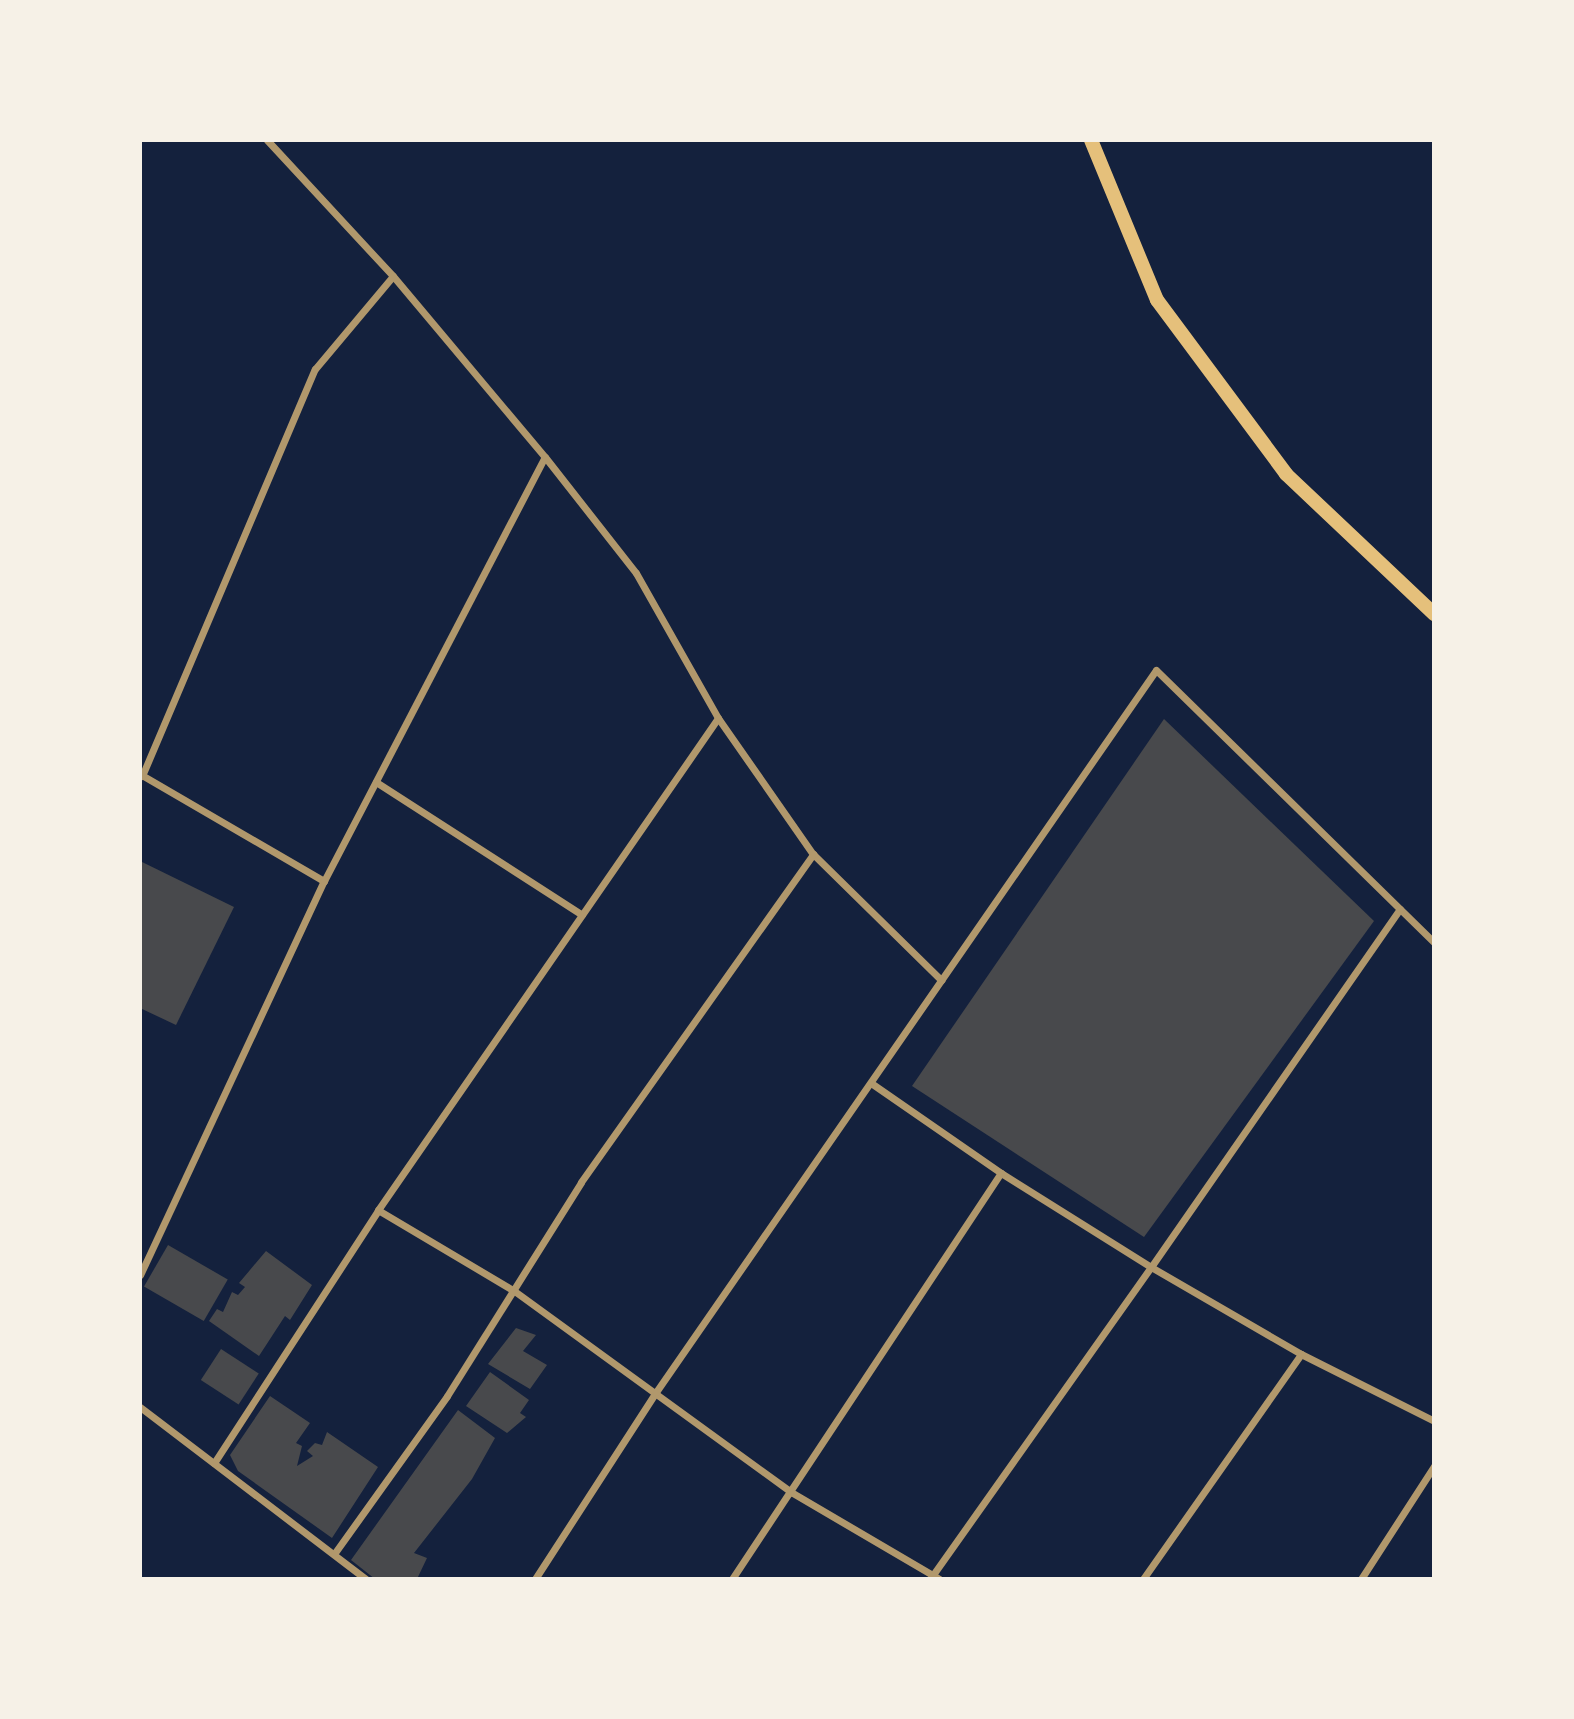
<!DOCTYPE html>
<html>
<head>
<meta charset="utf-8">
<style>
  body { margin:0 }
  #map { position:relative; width:1574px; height:1719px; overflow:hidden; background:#14213d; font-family:Roboto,sans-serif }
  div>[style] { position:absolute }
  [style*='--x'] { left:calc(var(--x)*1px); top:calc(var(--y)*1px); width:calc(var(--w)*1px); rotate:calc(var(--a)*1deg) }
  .building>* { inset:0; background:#48494c; transform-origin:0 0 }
  .minor>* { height:7px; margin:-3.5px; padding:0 3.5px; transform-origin:3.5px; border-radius:3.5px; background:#b1986c }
  .secondary>* { height:14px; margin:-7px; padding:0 7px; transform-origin:7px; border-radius:7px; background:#e5c07b }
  span { translate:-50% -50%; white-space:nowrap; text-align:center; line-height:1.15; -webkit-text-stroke:5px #f6f1e7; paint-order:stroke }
  .frame { position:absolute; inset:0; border:142px solid #f6f1e7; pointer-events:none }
</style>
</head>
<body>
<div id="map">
  <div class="building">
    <div style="clip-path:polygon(1164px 719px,1374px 921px,1144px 1237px,912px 1086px)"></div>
    <div style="clip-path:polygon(140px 861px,234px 907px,176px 1025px,140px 1008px)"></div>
    <div style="left:168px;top:1245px;width:69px;height:48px;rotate:30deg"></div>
    <div style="clip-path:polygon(266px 1251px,312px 1285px,290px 1320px,285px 1316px,259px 1356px,209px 1321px,217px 1309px,223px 1312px,232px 1292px,238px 1295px,245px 1287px,239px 1283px)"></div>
    <div style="clip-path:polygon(516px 1328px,536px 1335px,523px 1351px,547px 1365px,530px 1389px,488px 1364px)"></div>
    <div style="left:221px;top:1349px;width:45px;height:37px;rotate:33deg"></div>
    <div style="clip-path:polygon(490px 1372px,529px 1400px,520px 1413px,526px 1417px,507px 1433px,466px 1406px)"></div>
    <div style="clip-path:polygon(270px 1396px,310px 1423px,296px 1443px,302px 1446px,297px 1466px,313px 1456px,307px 1451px,315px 1443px,322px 1445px,327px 1432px,378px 1467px,332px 1538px,238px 1471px,230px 1455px)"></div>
    <div style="clip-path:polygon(458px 1410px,495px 1438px,472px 1479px,414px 1553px,427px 1558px,417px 1579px,375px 1579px,351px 1560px)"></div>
  </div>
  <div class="minor">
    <div style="--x:267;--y:140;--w:185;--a:47.2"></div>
    <div style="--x:393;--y:276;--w:236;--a:50"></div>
    <div style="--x:545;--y:457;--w:147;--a:51.9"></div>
    <div style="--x:636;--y:573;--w:167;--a:60.5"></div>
    <div style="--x:718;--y:718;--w:166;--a:55.1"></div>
    <div style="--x:813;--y:854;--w:180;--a:44.5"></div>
    <div style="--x:140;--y:774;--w:213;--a:30.2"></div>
    <div style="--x:142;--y:776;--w:442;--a:-67"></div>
    <div style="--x:315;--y:369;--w:121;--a:-50"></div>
    <div style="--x:376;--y:782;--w:245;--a:32.8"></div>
    <div style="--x:871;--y:1083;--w:158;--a:34.7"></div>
    <div style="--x:1001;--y:1173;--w:177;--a:32.1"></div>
    <div style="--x:1151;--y:1267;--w:173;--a:30.1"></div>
    <div style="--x:1301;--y:1354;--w:149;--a:26.7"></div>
    <div style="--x:378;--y:1210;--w:157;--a:30.7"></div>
    <div style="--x:513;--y:1290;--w:344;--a:36"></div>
    <div style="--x:791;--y:1492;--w:172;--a:30.4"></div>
    <div style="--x:140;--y:1275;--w:435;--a:-65"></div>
    <div style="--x:324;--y:881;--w:478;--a:-62.5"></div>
    <div style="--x:140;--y:1407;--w:284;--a:37.3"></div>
    <div style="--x:214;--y:1463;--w:302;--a:-57"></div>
    <div style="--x:378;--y:1210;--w:598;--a:-55.35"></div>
    <div style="--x:334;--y:1554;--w:194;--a:-54.4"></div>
    <div style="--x:447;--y:1396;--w:252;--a:-57.9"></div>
    <div style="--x:581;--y:1182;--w:402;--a:-54.7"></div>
    <div style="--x:535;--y:1579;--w:223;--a:-57.1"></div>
    <div style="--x:656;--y:1392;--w:878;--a:-55.3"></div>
    <div style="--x:1156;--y:670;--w:389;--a:44.4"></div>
    <div style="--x:732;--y:1579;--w:487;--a:-56.5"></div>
    <div style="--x:930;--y:1579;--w:382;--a:-54.7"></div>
    <div style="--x:1151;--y:1267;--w:436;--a:-55.2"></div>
    <div style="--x:1143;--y:1579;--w:275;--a:-54.9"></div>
    <div style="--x:1361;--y:1579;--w:135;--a:-57.1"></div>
  </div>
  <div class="secondary">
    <div style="--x:1091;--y:140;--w:173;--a:67.6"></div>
    <div style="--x:1157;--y:300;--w:217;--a:53.4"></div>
    <div style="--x:1286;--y:474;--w:204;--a:43.4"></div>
  </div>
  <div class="frame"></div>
</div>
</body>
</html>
